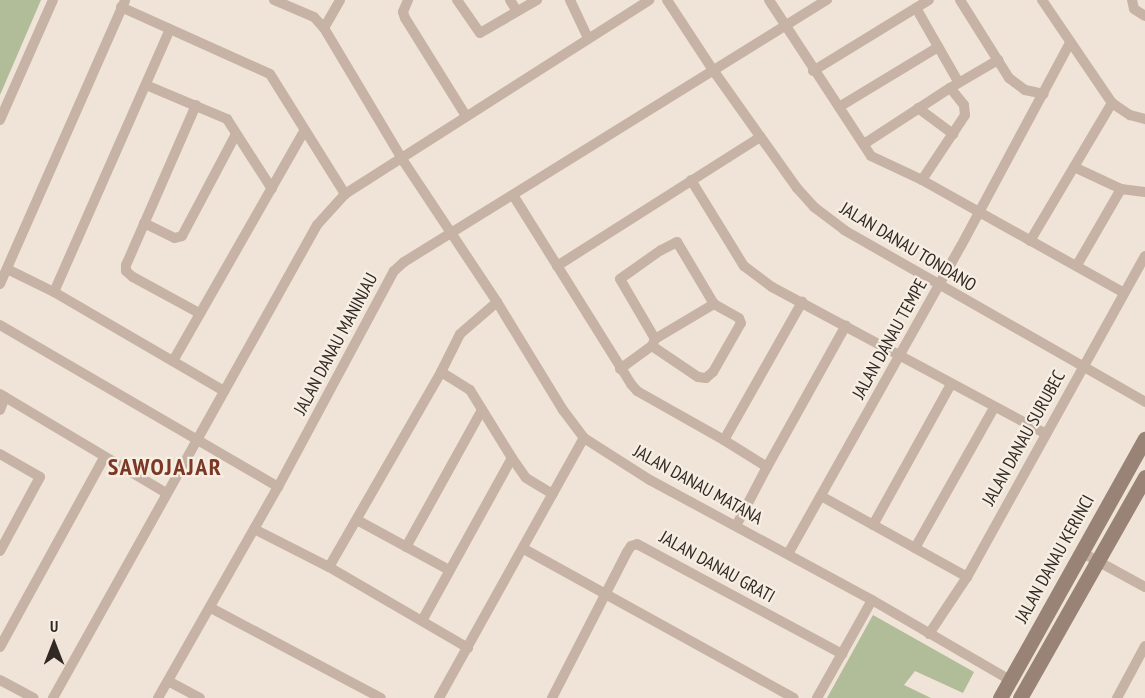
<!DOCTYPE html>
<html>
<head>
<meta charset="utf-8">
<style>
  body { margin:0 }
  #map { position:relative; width:1145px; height:698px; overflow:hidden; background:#efe4d7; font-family:"PT Sans Narrow",sans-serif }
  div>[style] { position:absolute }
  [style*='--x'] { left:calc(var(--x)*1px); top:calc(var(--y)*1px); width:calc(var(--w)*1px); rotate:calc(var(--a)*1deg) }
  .green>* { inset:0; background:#b1bc99 }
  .street>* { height:10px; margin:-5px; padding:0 5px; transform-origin:5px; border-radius:5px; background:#c6b3a5 }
  .secondary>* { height:15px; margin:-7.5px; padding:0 7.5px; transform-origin:7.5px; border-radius:7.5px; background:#998376 }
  span { translate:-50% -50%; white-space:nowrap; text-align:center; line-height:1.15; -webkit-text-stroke:4.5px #f7eee3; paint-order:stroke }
  .street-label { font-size:18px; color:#322925 }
  .district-label { font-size:24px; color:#7c3824; font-weight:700; letter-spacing:1.5px }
  .north { position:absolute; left:24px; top:614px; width:60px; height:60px; -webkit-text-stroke:4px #f7eee3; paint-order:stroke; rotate:0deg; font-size:16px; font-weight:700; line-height:24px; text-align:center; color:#322925 }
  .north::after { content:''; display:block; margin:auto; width:21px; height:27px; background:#322925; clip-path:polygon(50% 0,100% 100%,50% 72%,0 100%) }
</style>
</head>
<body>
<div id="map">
  <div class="green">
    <div style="clip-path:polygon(0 0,41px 0,0 95px)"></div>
    <div style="clip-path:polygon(873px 615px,974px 672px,963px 693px,915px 671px,904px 685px,931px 698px,827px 698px)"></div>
  </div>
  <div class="street">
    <div style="--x:274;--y:0;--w:43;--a:23"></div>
    <div style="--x:314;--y:17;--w:15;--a:48"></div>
    <div style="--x:324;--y:28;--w:152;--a:59.2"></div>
    <div style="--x:402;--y:159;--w:172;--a:56.4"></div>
    <div style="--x:497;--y:302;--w:127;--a:58.6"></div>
    <div style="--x:563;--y:410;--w:35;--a:53"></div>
    <div style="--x:584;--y:438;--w:78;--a:32.5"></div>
    <div style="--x:650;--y:480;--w:252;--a:28.4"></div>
    <div style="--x:872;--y:600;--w:160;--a:30.1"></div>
    <div style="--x:408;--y:0;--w:13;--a:113"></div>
    <div style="--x:403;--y:12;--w:6;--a:72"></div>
    <div style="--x:405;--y:18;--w:115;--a:58.1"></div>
    <div style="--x:457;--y:0;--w:40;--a:55.1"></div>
    <div style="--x:480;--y:33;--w:66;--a:-30.1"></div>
    <div style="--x:510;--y:0;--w:13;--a:58"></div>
    <div style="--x:570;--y:0;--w:42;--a:64.7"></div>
    <div style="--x:667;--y:0;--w:84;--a:56.7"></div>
    <div style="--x:713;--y:70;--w:145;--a:54.6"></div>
    <div style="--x:797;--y:188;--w:25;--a:48"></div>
    <div style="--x:814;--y:207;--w:38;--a:37"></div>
    <div style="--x:844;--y:230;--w:347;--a:29.7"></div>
    <div style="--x:769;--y:0;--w:186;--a:56.8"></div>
    <div style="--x:871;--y:156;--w:56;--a:25.2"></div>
    <div style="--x:922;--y:180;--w:231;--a:29.2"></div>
    <div style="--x:960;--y:0;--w:92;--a:57.9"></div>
    <div style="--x:1009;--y:78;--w:20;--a:37"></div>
    <div style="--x:1025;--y:90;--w:19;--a:12"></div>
    <div style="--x:1042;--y:0;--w:125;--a:55.8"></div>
    <div style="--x:1112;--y:103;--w:22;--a:34"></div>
    <div style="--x:1130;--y:115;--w:16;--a:15"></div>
    <div style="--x:1132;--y:0;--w:9;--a:77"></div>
    <div style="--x:1134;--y:9;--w:13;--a:32"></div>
    <div style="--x:121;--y:7;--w:163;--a:24.2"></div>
    <div style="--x:270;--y:74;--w:142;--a:58"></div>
    <div style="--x:916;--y:8;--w:86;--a:60.2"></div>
    <div style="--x:324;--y:28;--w:32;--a:-60"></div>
    <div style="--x:813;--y:71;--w:136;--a:-31.5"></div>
    <div style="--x:146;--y:85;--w:88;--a:22.8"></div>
    <div style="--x:227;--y:119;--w:83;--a:57.3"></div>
    <div style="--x:196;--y:105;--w:175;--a:113.6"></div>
    <div style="--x:126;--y:265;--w:6;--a:90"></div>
    <div style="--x:126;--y:271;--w:9;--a:41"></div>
    <div style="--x:133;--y:277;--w:75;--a:28.6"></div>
    <div style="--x:839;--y:107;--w:116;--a:-31.2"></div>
    <div style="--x:918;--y:108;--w:44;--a:36.6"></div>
    <div style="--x:0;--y:120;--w:131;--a:-66.2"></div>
    <div style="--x:864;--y:144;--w:103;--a:-33.1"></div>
    <div style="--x:950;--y:88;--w:56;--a:-30.3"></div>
    <div style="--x:1074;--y:167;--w:52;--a:25.1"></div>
    <div style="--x:1121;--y:189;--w:24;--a:7"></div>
    <div style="--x:691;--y:180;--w:101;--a:58.4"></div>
    <div style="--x:744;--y:266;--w:35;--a:37"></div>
    <div style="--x:772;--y:287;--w:311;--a:28.2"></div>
    <div style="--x:922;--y:180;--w:78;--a:-56.5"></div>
    <div style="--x:965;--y:115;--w:10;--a:-96"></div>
    <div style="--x:964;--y:105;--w:22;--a:-129"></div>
    <div style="--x:513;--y:195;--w:223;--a:58"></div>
    <div style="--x:631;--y:384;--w:9;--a:49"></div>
    <div style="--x:637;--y:391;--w:100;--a:29.4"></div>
    <div style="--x:144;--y:223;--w:34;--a:26"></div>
    <div style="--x:175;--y:238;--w:7;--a:-16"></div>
    <div style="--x:182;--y:236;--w:115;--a:-62.1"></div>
    <div style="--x:1030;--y:241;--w:161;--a:-59.3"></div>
    <div style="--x:1077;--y:265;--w:88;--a:-59.9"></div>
    <div style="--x:557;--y:266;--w:241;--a:-32.4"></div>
    <div style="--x:7;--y:269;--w:52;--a:26.1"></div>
    <div style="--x:54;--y:292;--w:197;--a:30.2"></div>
    <div style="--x:0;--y:284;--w:310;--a:-66.2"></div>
    <div style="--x:54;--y:292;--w:287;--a:-66.2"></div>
    <div style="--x:0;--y:325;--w:322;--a:30.2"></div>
    <div style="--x:652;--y:346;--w:55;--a:34"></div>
    <div style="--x:698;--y:377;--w:8;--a:7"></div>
    <div style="--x:706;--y:378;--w:9;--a:-41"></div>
    <div style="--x:713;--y:372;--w:56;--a:-60.3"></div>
    <div style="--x:741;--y:323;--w:5;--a:-112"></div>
    <div style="--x:739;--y:318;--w:29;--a:-151"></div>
    <div style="--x:714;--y:304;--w:72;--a:-120.8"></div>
    <div style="--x:677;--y:242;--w:18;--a:153"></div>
    <div style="--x:661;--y:250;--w:50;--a:144.7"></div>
    <div style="--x:620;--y:279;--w:69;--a:59.7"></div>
    <div style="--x:173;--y:361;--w:265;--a:-60.3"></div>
    <div style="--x:620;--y:369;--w:39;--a:-36"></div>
    <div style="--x:652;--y:346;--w:8;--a:-67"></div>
    <div style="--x:655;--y:339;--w:69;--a:-30.7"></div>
    <div style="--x:0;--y:394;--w:193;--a:30.8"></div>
    <div style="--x:0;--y:410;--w:14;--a:-69"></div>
    <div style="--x:0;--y:454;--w:46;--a:29.9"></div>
    <div style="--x:40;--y:477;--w:84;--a:118.4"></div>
    <div style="--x:512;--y:458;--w:24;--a:55"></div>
    <div style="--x:526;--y:478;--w:31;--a:31"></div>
    <div style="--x:767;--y:467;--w:162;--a:-60.9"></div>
    <div style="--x:821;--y:496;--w:167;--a:29"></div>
    <div style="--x:357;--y:520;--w:105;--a:28.5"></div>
    <div style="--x:873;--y:525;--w:161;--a:-61"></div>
    <div style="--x:736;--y:526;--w:67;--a:-62.3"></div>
    <div style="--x:767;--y:467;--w:51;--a:-147.9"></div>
    <div style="--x:724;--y:440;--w:159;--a:-60.5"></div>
    <div style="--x:254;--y:529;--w:84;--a:26.9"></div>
    <div style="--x:329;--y:567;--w:161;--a:30.2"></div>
    <div style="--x:406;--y:547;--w:157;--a:-61"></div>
    <div style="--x:915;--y:548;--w:161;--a:-60.6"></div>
    <div style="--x:524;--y:549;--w:308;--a:28.9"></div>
    <div style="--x:1081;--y:552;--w:73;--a:28.7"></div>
    <div style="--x:788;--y:554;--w:353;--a:-60.7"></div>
    <div style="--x:961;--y:246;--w:230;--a:-61.8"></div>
    <div style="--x:329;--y:567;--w:225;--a:-60.1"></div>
    <div style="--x:441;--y:372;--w:42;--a:-63.4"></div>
    <div style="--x:460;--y:334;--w:49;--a:-40.9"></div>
    <div style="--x:211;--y:608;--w:192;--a:27.9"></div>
    <div style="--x:423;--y:619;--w:184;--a:-61.1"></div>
    <div style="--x:512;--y:458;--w:80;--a:-121.7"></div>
    <div style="--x:470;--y:390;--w:34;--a:-148"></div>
    <div style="--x:929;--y:634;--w:69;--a:-56.3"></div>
    <div style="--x:967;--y:577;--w:367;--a:-61"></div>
    <div style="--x:0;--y:647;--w:216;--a:-61.2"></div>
    <div style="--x:0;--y:680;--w:38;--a:28"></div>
    <div style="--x:168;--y:681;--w:36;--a:28"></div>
    <div style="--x:53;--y:698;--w:542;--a:-60.83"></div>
    <div style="--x:317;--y:225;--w:42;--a:-47.9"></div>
    <div style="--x:345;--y:194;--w:361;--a:-32.5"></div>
    <div style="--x:158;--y:698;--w:243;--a:-60.4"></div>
    <div style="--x:278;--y:487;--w:245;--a:-61.8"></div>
    <div style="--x:394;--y:271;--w:13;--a:-42"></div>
    <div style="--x:404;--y:262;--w:498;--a:-31.8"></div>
    <div style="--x:439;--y:698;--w:298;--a:-60.9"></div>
    <div style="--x:552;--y:698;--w:164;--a:-62.8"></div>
    <div style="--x:627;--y:552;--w:7;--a:-56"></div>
    <div style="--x:631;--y:546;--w:6;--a:-18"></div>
    <div style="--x:637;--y:544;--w:233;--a:28.2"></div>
    <div style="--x:817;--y:698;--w:112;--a:-60.7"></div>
    <div style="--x:1117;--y:698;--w:59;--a:-61.7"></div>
  </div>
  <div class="secondary">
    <div style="--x:1000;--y:698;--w:297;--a:-60.8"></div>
    <div style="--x:1020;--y:698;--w:254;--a:-60.5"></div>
  </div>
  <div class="street-label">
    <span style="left:908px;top:247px;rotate:31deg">JALAN DANAU TONDANO</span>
    <span style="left:890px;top:339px;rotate:-61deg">JALAN DANAU TEMPE</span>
    <span style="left:336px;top:344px;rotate:-62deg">JALAN DANAU MANINJAU</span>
    <span style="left:1024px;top:438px;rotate:-61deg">JALAN DANAU SURUBEC</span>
    <span style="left:698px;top:485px;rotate:29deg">JALAN DANAU MATANA</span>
    <span style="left:1055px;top:559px;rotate:-61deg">JALAN DANAU KERINCI</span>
    <span style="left:717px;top:567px;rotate:29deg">JALAN DANAU GRATI</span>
  </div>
  <div class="district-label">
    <span style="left:165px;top:467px">SAWOJAJAR</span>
  </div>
  <div class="north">U</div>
</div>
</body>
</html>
